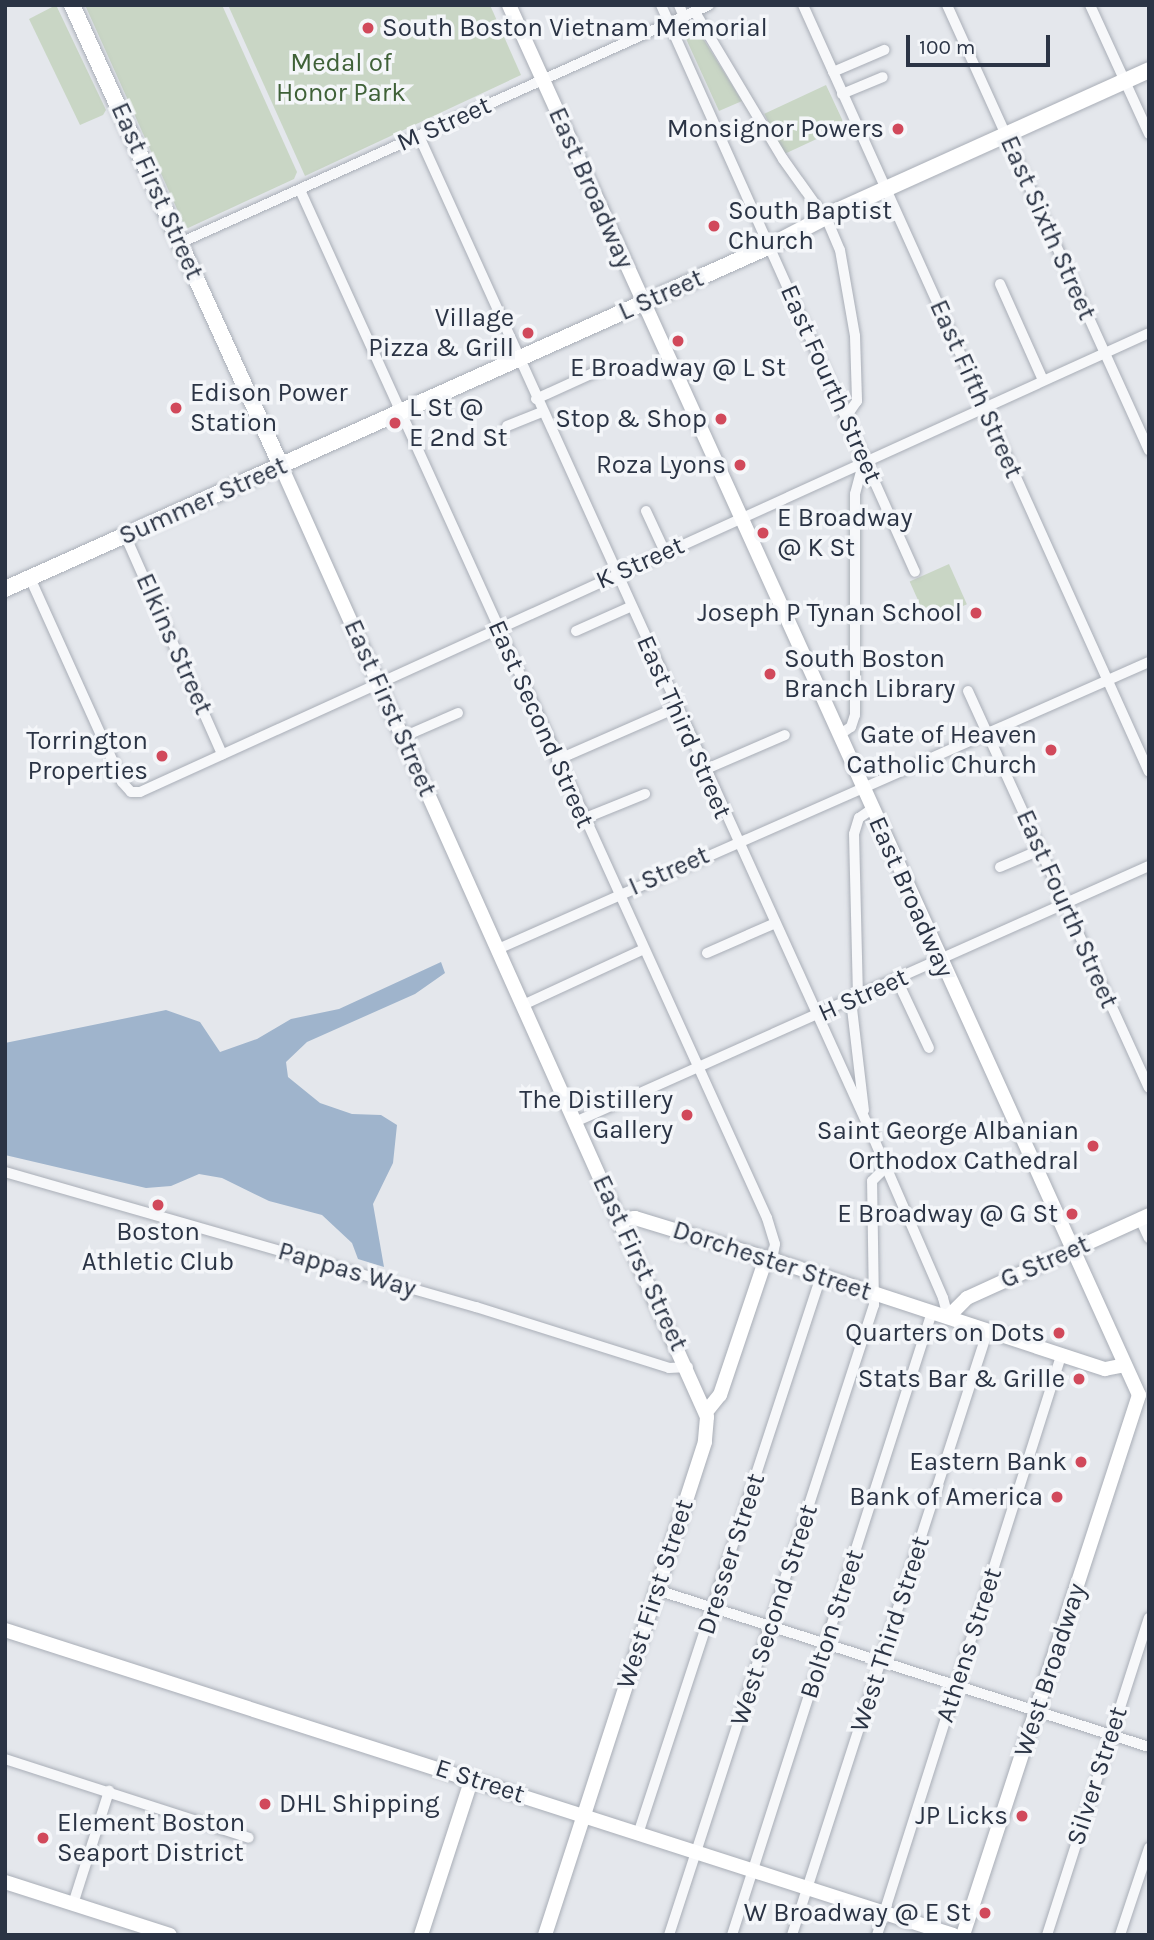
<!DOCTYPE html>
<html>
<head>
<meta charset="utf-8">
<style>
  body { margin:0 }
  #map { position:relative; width:1154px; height:1940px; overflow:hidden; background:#e4e7ec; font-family:Karla,sans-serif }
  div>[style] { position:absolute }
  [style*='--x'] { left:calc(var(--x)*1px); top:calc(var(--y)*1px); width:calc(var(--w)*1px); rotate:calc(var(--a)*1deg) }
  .green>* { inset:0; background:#c9d6c5; transform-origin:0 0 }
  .water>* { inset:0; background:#9fb4cc }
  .roads { filter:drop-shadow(0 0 2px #a9aeb7) drop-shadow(0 0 2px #a9aeb7) }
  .street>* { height:10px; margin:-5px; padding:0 5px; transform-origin:5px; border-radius:5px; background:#f7f8fa }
  .secondary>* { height:14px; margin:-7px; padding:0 7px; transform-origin:7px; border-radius:7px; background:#fff }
  .primary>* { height:16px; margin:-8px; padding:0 8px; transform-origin:8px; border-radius:8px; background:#fff }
  .dots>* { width:19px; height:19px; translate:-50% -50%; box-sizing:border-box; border:4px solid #f4f6f9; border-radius:50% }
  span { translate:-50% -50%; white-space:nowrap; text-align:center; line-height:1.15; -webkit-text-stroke:7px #f4f6f9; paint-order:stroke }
  .poi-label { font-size:26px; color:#2b3445 }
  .left { translate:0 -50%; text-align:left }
  .right { translate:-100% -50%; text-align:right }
  .park-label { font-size:26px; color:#3f6138 }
  .street-label { font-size:26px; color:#2b3445 }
  .frame { position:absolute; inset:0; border:7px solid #2b3445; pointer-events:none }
  .scale { position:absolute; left:906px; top:35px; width:144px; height:32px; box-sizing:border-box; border:4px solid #2b3445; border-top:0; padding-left:9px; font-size:21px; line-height:24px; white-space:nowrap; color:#2b3445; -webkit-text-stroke:5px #f4f6f9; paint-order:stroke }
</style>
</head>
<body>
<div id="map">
  <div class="green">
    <div style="clip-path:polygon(56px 5px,106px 110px,103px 115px,80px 125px,29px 19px)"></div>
    <div style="clip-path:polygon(85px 5px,222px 5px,297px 172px,294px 179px,186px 229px)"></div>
    <div style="clip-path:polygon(228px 5px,490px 5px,521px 75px,305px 176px)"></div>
    <div style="clip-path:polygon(694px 24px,742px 101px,719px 111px,682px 30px)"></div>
    <div style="left:826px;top:85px;width:45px;height:68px;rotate:65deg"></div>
    <div style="left:949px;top:564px;width:44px;height:43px;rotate:66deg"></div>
  </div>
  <div class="water">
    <div style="clip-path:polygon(441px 962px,445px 973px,415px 994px,307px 1042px,286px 1062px,288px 1077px,320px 1103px,352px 1114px,381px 1115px,397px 1125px,393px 1163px,373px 1204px,384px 1267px,358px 1259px,352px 1243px,322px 1215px,269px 1201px,222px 1178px,199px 1174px,171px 1186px,146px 1188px,5px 1155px,5px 1043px,166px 1010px,200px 1022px,220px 1052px,257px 1039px,291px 1019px,339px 1009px)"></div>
  </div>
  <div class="roads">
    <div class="street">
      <div style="--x:661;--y:5;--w:621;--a:65.87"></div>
      <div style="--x:679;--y:5;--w:13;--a:67"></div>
      <div style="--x:803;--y:5;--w:841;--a:65.72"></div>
      <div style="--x:947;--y:5;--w:489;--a:65.6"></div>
      <div style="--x:1090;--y:5;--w:142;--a:65.4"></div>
      <div style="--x:695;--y:12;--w:171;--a:59.1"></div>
      <div style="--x:783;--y:159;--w:77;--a:54.5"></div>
      <div style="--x:828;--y:222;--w:30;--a:67"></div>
      <div style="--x:840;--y:250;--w:87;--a:80.1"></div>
      <div style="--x:855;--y:336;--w:65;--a:88.2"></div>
      <div style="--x:857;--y:401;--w:19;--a:125"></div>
      <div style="--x:833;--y:72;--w:56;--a:-23.3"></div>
      <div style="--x:842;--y:94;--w:44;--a:-22.5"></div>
      <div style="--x:419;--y:136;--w:1092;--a:65.6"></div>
      <div style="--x:870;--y:1130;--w:183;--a:66.5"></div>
      <div style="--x:943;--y:1298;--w:20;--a:75"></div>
      <div style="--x:300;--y:190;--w:1129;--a:65.57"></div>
      <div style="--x:767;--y:1218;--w:27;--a:73"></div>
      <div style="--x:775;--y:1244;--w:16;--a:101"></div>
      <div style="--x:180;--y:243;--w:580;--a:-24.22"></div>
      <div style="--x:1000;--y:284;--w:105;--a:65.9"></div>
      <div style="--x:536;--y:399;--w:75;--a:-24.5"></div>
      <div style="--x:507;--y:426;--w:38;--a:-22"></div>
      <div style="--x:646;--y:511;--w:45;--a:65.1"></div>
      <div style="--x:125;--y:535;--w:240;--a:66.1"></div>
      <div style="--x:30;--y:578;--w:224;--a:65.7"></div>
      <div style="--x:122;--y:782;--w:13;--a:48"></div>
      <div style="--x:131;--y:792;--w:9;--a:0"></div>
      <div style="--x:140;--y:792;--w:1108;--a:-24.46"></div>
      <div style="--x:576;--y:631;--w:59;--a:-24"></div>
      <div style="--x:968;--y:691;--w:436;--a:65.5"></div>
      <div style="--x:839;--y:735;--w:14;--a:-34"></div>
      <div style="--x:851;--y:727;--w:13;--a:-72"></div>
      <div style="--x:855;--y:715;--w:221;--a:-90"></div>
      <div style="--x:855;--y:494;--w:34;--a:-75"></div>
      <div style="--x:403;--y:737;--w:60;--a:-23.6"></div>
      <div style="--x:557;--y:760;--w:130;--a:-23.6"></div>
      <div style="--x:704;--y:770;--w:88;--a:-23.4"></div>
      <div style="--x:583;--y:819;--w:67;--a:-22"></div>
      <div style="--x:1000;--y:867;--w:43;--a:-23"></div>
      <div style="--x:498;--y:949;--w:711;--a:-23.79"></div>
      <div style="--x:707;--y:953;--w:72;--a:-23.7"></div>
      <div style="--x:897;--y:980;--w:75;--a:64.8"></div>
      <div style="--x:858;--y:997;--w:163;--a:-91.4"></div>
      <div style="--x:854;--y:834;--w:17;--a:-73"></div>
      <div style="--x:859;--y:818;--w:16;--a:-35"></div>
      <div style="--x:851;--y:1000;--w:111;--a:83.3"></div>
      <div style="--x:523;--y:1005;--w:131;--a:-24.8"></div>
      <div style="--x:575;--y:1122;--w:628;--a:-24.04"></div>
      <div style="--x:5;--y:1172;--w:490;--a:16"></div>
      <div style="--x:476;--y:1307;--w:202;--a:17.5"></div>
      <div style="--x:669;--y:1368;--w:19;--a:-3"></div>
      <div style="--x:1140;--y:1219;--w:21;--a:65"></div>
      <div style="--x:657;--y:1590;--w:516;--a:17.7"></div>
      <div style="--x:5;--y:1759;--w:256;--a:17.9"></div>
      <div style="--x:639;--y:1831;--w:584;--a:-71.84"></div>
      <div style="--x:73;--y:1904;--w:119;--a:-72.3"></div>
      <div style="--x:669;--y:1935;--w:663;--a:-71.98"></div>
      <div style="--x:874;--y:1305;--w:124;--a:-90.9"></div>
      <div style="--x:872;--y:1181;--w:20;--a:-45"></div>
      <div style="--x:732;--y:1935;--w:654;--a:-72.2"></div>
      <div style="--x:792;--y:1935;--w:633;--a:-72.05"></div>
      <div style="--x:877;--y:1935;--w:608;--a:-72.37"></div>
      <div style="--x:1047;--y:1935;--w:333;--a:-72.2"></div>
      <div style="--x:1120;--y:1935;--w:92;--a:-71.6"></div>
    </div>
    <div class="secondary">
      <div style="--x:509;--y:5;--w:1526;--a:65.62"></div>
      <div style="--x:1139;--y:1395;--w:568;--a:108.05"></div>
      <div style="--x:281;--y:466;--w:1042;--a:65.87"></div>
      <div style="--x:707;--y:1417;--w:25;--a:95"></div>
      <div style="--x:705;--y:1442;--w:518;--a:107.98"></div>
      <div style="--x:619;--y:1220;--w:16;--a:-7"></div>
      <div style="--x:635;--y:1218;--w:151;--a:17"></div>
      <div style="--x:779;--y:1262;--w:343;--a:18.2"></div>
      <div style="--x:1105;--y:1369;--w:20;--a:-11"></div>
      <div style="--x:948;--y:1317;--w:27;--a:-45"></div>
      <div style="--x:967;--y:1298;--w:200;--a:-24.5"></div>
      <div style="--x:706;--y:1412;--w:22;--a:-51"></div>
      <div style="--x:720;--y:1395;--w:145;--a:-71.4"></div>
      <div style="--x:5;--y:1630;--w:996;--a:17.83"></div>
      <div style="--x:5;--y:1882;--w:173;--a:17.8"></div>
      <div style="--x:421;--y:1935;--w:165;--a:-72"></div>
    </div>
    <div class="primary">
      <div style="--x:72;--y:5;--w:506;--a:65.61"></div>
      <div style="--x:5;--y:589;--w:838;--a:-24.15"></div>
      <div style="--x:770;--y:246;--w:76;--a:-27.6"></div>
      <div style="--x:837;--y:211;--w:342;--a:-24.3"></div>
    </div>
  </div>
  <div class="dots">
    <div style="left:368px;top:28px;background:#d1495b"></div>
    <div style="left:898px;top:129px;background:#d1495b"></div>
    <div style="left:714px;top:226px;background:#d1495b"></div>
    <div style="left:528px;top:333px;background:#d1495b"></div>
    <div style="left:678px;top:341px;background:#d1495b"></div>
    <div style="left:176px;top:408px;background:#d1495b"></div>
    <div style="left:721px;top:419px;background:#d1495b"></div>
    <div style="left:395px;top:423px;background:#d1495b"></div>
    <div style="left:740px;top:465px;background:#d1495b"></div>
    <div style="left:763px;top:533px;background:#d1495b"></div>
    <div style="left:976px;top:613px;background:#d1495b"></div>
    <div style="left:770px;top:674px;background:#d1495b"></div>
    <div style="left:1051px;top:750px;background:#d1495b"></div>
    <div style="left:162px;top:756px;background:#d1495b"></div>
    <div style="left:687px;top:1115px;background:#d1495b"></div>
    <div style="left:1093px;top:1146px;background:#d1495b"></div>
    <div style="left:158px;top:1205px;background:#d1495b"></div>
    <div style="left:1072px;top:1214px;background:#d1495b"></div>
    <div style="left:1059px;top:1333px;background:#d1495b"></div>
    <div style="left:1079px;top:1379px;background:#d1495b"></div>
    <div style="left:1081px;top:1462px;background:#d1495b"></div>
    <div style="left:1057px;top:1497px;background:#d1495b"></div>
    <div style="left:265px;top:1804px;background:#d1495b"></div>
    <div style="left:1022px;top:1816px;background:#d1495b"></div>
    <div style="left:43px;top:1838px;background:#d1495b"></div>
    <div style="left:985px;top:1913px;background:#d1495b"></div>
  </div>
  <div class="poi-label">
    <span class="left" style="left:382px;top:28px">South Boston Vietnam Memorial</span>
    <span class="right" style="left:884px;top:129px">Monsignor Powers</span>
    <span class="left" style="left:728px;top:226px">South Baptist<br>Church</span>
    <span class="right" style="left:514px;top:333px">Village<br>Pizza &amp; Grill</span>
    <span style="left:678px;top:368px">E Broadway @ L St</span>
    <span class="left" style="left:190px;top:408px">Edison Power<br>Station</span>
    <span class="left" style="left:409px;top:423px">L St @<br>E 2nd St</span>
    <span class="right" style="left:707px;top:419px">Stop &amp; Shop</span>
    <span class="right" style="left:726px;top:465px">Roza Lyons</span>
    <span class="left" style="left:777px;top:533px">E Broadway<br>@ K St</span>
    <span class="right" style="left:962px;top:613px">Joseph P Tynan School</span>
    <span class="left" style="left:784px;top:674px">South Boston<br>Branch Library</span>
    <span class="right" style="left:1037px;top:750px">Gate of Heaven<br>Catholic Church</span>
    <span class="right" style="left:148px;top:756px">Torrington<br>Properties</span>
    <span class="right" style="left:673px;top:1115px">The Distillery<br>Gallery</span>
    <span class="right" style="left:1079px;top:1146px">Saint George Albanian<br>Orthodox Cathedral</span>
    <span class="right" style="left:1058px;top:1214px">E Broadway @ G St</span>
    <span style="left:158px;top:1247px">Boston<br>Athletic Club</span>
    <span class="right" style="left:1045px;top:1333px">Quarters on Dots</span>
    <span class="right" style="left:1065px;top:1379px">Stats Bar &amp; Grille</span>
    <span class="right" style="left:1067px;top:1462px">Eastern Bank</span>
    <span class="right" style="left:1043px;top:1497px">Bank of America</span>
    <span class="left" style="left:279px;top:1804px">DHL Shipping</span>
    <span class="right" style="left:1008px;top:1816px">JP Licks</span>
    <span class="left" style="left:57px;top:1838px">Element Boston<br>Seaport District</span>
    <span class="right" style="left:971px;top:1913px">W Broadway @ E St</span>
  </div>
  <div class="park-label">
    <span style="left:341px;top:78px">Medal of<br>Honor Park</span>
  </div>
  <div class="street-label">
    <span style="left:444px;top:124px;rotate:-24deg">M Street</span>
    <span style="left:591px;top:188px;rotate:66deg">East Broadway</span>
    <span style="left:157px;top:191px;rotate:66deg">East First Street</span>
    <span style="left:1048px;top:228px;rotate:66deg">East Sixth Street</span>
    <span style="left:661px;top:295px;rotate:-24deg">L Street</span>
    <span style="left:831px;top:384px;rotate:66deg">East Fourth Street</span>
    <span style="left:976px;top:389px;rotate:66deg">East Fifth Street</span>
    <span style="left:203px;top:501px;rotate:-24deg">Summer Street</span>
    <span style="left:640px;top:563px;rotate:-24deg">K Street</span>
    <span style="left:174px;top:644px;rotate:66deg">Elkins Street</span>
    <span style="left:390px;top:708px;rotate:66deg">East First Street</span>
    <span style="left:541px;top:724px;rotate:66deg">East Second Street</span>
    <span style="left:684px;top:727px;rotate:66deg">East Third Street</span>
    <span style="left:669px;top:871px;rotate:-24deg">I Street</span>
    <span style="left:911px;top:897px;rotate:66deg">East Broadway</span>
    <span style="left:1067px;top:909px;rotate:66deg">East Fourth Street</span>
    <span style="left:863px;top:995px;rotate:-24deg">H Street</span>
    <span style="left:772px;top:1261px;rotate:18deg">Dorchester Street</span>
    <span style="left:1045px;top:1262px;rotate:-24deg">G Street</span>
    <span style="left:640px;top:1263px;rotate:65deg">East First Street</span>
    <span style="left:347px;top:1270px;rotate:16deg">Pappas Way</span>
    <span style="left:731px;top:1554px;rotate:-72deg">Dresser Street</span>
    <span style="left:655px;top:1594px;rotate:-72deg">West First Street</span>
    <span style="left:774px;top:1615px;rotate:-72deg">West Second Street</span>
    <span style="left:832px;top:1624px;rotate:-72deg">Bolton Street</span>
    <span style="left:890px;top:1634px;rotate:-72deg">West Third Street</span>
    <span style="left:969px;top:1645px;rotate:-72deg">Athens Street</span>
    <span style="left:1050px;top:1670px;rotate:-72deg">West Broadway</span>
    <span style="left:1097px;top:1776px;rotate:-72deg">Silver Street</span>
    <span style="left:480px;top:1781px;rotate:18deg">E Street</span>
  </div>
  <div class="frame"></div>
  <div class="scale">100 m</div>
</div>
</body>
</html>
